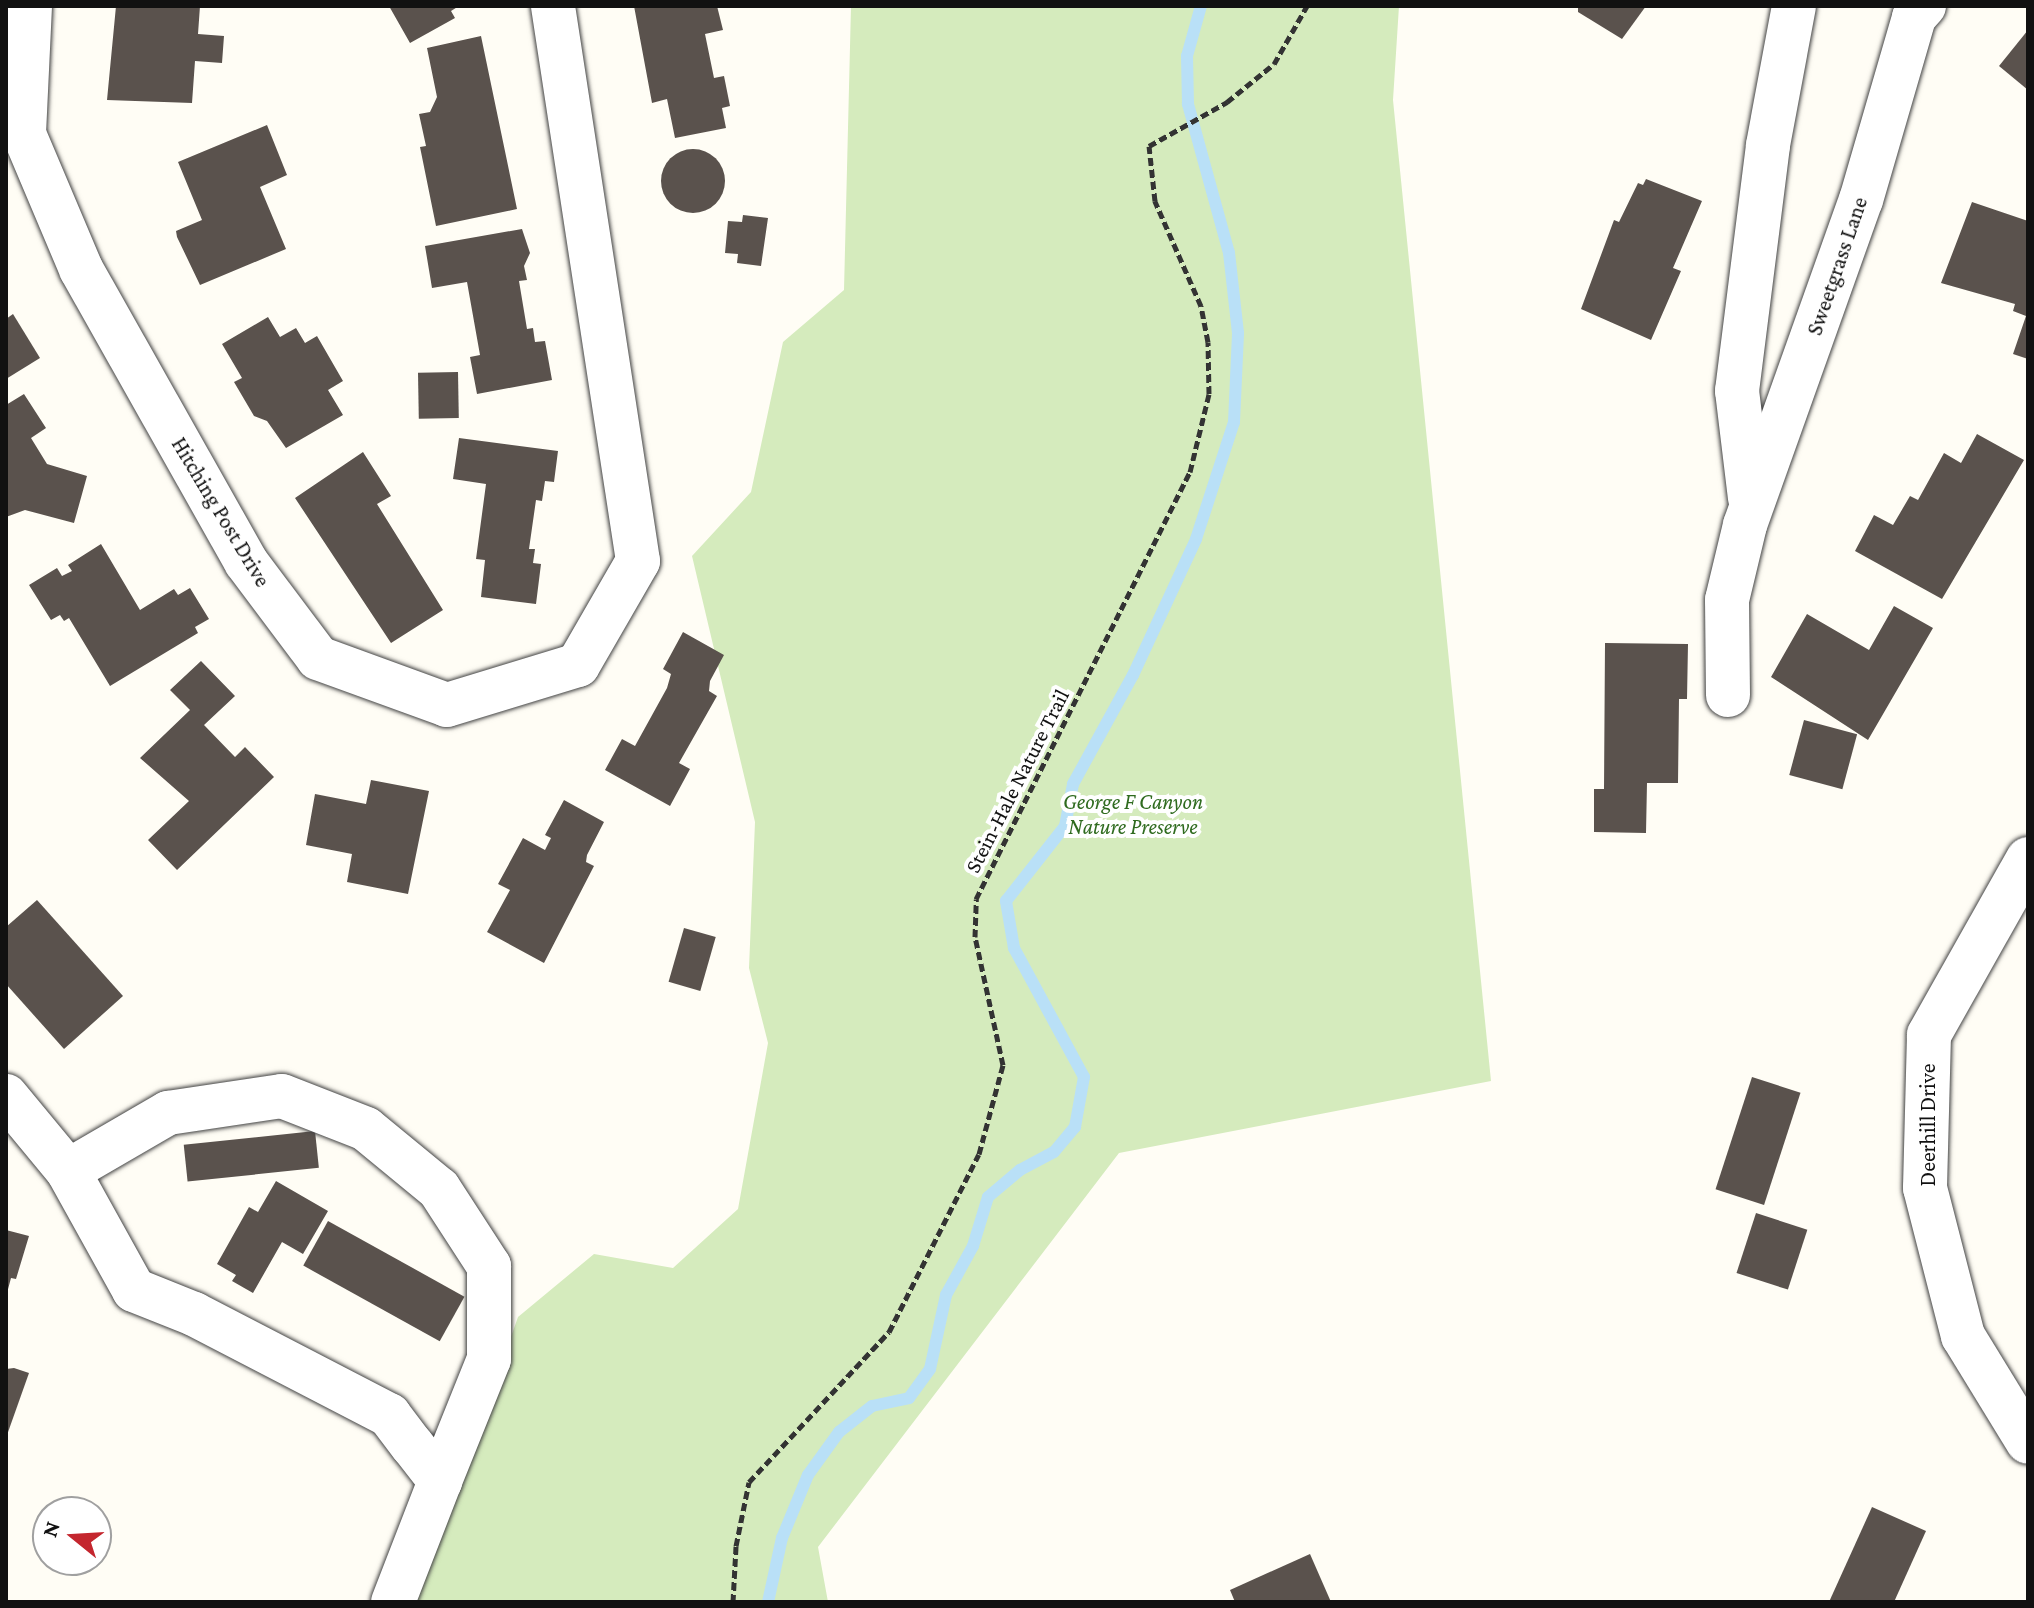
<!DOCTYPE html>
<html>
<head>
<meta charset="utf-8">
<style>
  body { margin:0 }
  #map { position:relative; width:2034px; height:1608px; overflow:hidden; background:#fffdf5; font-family:"Crimson Pro",serif }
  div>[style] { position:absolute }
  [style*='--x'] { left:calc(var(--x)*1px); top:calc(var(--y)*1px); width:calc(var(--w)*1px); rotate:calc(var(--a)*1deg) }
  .green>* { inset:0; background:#d5ebbd }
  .stream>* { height:12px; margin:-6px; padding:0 6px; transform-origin:6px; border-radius:6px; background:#b9e0f7 }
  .building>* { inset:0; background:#5a524d; transform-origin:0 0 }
  .round { border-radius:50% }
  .path>* { height:5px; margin-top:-2.5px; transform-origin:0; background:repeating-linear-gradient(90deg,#333 0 8px,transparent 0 12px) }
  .roads { filter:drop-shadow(0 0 2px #444) drop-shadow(0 0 2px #444) }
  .minor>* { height:44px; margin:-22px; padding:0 22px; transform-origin:22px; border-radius:22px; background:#fff }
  span { translate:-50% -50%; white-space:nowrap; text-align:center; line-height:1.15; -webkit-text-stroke:8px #fff; paint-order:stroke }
  .street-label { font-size:22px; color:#111 }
  .park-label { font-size:22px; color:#2f6b1f; font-style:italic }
  .frame { position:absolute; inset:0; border:8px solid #111; pointer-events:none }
  .north { position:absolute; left:32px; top:1496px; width:80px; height:80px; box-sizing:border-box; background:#fff; border:2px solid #a0a0a0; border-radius:50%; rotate:288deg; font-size:22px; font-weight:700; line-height:32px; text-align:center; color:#111 }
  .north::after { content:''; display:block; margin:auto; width:28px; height:36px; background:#c4262e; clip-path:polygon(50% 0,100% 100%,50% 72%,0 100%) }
</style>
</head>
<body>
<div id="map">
  <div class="green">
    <div style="clip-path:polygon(851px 6px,1399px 6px,1393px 100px,1491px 1081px,1119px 1153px,818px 1547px,828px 1602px,417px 1602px,518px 1317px,594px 1254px,673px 1268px,738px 1209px,768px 1043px,749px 968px,755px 822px,692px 556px,751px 492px,783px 342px,844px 290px)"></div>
  </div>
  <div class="stream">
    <div style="--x:768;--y:1602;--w:66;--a:-77.7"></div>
    <div style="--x:782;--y:1538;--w:68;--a:-67.6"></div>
    <div style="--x:808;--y:1475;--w:53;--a:-54.2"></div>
    <div style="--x:839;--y:1432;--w:42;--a:-38.2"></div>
    <div style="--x:872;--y:1406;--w:38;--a:-12"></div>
    <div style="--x:909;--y:1398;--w:36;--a:-54"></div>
    <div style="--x:930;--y:1369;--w:76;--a:-77.8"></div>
    <div style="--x:946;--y:1295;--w:56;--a:-61.1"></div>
    <div style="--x:973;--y:1246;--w:51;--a:-73"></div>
    <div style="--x:988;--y:1197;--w:42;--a:-40.2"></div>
    <div style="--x:1020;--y:1170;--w:38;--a:-28"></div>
    <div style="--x:1054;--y:1152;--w:33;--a:-50"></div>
    <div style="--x:1075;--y:1127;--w:51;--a:-79.8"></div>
    <div style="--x:1084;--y:1077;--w:147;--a:-118.5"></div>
    <div style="--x:1014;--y:948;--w:48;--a:-99.7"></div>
    <div style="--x:1006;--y:901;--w:95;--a:-51.8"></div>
    <div style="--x:1065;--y:826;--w:43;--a:-79.2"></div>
    <div style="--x:1073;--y:784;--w:124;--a:-61.2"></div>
    <div style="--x:1133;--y:675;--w:150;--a:-65.1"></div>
    <div style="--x:1196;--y:539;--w:123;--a:-72"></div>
    <div style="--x:1234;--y:422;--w:89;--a:-87.4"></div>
    <div style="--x:1238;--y:333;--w:81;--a:-96.4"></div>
    <div style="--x:1229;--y:253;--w:155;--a:-105.4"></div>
    <div style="--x:1188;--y:104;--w:48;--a:-91.2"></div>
    <div style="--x:1187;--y:56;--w:52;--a:-74.4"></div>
  </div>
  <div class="building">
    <div style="clip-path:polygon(116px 6px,200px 6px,198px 34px,224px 36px,222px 63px,195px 61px,192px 103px,107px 100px)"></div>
    <div style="clip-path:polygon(389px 6px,459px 6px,451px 11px,455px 18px,410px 43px)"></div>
    <div style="clip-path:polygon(634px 6px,717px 6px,723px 30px,705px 34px,714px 78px,724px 76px,730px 106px,722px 108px,726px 128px,675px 138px,667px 99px,652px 103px)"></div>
    <div style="clip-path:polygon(1578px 6px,1646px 6px,1622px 39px,1578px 12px)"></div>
    <div style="clip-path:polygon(2028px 30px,2028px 90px,1999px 66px)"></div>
    <div style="clip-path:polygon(481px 36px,517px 209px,436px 226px,420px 147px,426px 146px,419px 114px,430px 112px,437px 97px,427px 48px)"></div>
    <div style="clip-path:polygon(267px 125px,287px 175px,260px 187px,286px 249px,200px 285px,177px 237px,176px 231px,202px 220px,178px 162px)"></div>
    <div class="round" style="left:661px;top:149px;width:64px;height:64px"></div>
    <div style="clip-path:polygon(1646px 179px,1702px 201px,1673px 268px,1681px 271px,1651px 340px,1581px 309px,1614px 220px,1619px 222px,1638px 183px,1643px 185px)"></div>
    <div style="clip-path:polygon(1972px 202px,2028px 221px,2028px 359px,2013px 354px,2026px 316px,2013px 311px,2015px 304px,1941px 283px)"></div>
    <div style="clip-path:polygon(743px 215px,768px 218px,761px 266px,737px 263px,738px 254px,725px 253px,728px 221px,742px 222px)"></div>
    <div style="clip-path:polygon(522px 229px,530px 253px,524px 266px,527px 280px,519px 281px,527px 329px,533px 328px,535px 342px,545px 341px,552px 380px,477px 394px,470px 357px,480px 355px,467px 282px,432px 288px,425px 246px)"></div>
    <div style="clip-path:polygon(13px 314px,40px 358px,6px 379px,6px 319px)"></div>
    <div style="clip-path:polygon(268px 317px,280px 337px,296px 328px,305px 343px,317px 336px,343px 381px,328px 390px,343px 415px,286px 448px,267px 421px,254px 416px,234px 382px,242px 378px,222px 344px)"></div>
    <div style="left:458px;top:372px;width:46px;height:40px;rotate:89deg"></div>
    <div style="clip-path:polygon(24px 394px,46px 428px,31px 438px,47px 464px,87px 476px,74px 523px,25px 510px,6px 517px,6px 405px)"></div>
    <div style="clip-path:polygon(1977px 434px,2024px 460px,1942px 599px,1855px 551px,1874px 515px,1893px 525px,1910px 496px,1918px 500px,1944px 453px,1961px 463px)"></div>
    <div style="clip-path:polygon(459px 438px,558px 451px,554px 482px,545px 481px,542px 501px,536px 500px,529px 549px,535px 549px,533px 563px,541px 564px,536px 604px,481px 597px,485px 560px,476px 559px,486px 484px,453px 479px)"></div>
    <div style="clip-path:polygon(363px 452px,391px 496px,377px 504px,443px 610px,391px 643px,295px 498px)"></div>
    <div style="clip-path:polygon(101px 544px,140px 610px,174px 589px,178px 595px,190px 588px,209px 619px,195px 627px,198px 633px,110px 686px,69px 618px,64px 621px,60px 615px,51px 620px,29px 585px,57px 568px,62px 576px,72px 571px,68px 565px)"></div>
    <div style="clip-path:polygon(1894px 606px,1933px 628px,1868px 740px,1771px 677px,1807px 614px,1869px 650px)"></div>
    <div style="clip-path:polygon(683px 632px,724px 655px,710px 681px,709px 691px,717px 696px,679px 763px,690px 769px,670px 806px,605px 770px,622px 739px,635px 746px,667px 688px,671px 674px,663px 669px)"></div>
    <div style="clip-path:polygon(1605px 643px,1688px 644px,1687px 699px,1679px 699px,1678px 783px,1647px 783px,1646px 833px,1594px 832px,1594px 789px,1604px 789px)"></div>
    <div style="clip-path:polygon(201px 661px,235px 696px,204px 725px,235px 757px,245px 747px,274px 777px,177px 870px,148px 840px,189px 801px,140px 758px,190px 710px,170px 690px)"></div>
    <div style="left:1804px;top:720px;width:55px;height:57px;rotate:15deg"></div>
    <div style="clip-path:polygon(371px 780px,429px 791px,408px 894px,347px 882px,352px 854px,306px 845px,315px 794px,366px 804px)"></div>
    <div style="clip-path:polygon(564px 800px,604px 822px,587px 855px,586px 862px,594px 866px,544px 963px,487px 932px,510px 890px,498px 884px,523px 838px,545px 850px,551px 838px,545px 835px)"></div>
    <div style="clip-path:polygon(37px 900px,123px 996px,64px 1049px,6px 984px,6px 927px)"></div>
    <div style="left:684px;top:928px;width:33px;height:56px;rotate:16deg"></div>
    <div style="left:1752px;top:1077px;width:51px;height:118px;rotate:18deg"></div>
    <div style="left:315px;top:1131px;width:37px;height:132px;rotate:84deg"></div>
    <div style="clip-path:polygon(276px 1181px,328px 1211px,303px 1254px,282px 1242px,253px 1293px,232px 1281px,236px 1275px,217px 1264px,249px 1207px,258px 1212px)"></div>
    <div style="left:1756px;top:1213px;width:54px;height:63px;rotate:18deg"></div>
    <div style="left:328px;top:1221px;width:156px;height:51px;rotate:29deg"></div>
    <div style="clip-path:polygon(6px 1230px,29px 1236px,16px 1279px,11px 1278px,7px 1293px)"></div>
    <div style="clip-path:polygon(14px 1368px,29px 1373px,7px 1435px,6px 1369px)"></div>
    <div style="clip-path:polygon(1872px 1507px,1926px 1531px,1894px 1602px,1829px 1602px)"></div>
    <div style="clip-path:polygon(1310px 1554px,1331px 1602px,1235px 1602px,1230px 1590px)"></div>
  </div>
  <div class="path">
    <div style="--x:733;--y:1602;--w:56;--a:-86.9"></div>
    <div style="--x:736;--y:1546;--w:65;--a:-78.5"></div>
    <div style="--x:749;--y:1482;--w:205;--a:-47"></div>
    <div style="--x:889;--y:1332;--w:199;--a:-63.2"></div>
    <div style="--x:979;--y:1154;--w:92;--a:-74.9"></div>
    <div style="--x:1003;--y:1065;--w:131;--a:-102.3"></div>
    <div style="--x:975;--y:937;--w:38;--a:-88"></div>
    <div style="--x:976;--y:899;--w:478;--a:-63.4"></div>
    <div style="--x:1190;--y:472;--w:80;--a:-76.3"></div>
    <div style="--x:1209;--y:394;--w:52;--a:-91.1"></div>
    <div style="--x:1208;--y:342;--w:37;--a:-101"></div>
    <div style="--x:1201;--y:306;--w:115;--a:-113.7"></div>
    <div style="--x:1155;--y:201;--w:55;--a:-96.2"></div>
    <div style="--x:1149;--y:146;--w:90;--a:-29.4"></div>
    <div style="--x:1227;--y:102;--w:60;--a:-39"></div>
    <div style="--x:1274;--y:64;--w:67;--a:-60.4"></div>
  </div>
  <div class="roads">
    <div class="minor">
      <div style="--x:30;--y:6;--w:128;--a:92.7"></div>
      <div style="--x:24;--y:134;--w:147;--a:67.1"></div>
      <div style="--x:81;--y:269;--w:336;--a:60.6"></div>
      <div style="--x:246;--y:562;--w:120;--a:53.1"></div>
      <div style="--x:318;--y:658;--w:137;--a:20"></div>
      <div style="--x:447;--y:705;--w:137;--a:-17"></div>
      <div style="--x:578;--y:665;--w:120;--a:-60"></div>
      <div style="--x:638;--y:561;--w:561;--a:-98.71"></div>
      <div style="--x:1750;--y:498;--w:108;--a:-96.9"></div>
      <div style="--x:1737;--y:391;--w:248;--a:-82.8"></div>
      <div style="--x:1768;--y:145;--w:141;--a:-79.4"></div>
      <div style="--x:1728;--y:695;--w:95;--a:-90.6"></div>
      <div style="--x:1727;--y:600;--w:77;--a:-76.5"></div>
      <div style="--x:1745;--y:525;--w:345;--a:-70.4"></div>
      <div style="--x:1861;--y:200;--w:191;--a:-73.8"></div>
      <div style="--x:1914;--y:17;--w:15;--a:-48"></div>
      <div style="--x:2028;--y:859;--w:202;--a:119.4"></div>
      <div style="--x:1929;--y:1035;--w:153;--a:91.5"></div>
      <div style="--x:1925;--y:1188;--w:153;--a:75.6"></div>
      <div style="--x:1963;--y:1336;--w:124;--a:58.5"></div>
      <div style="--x:6;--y:1096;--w:97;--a:50.4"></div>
      <div style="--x:68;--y:1171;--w:136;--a:61"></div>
      <div style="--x:134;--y:1290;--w:65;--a:21.8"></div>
      <div style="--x:194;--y:1314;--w:220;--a:27.4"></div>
      <div style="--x:389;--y:1415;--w:38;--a:53"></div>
      <div style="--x:412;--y:1445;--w:46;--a:52.1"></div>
      <div style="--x:440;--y:1481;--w:130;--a:111.2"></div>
      <div style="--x:68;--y:1171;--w:116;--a:-30.1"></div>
      <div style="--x:168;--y:1113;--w:115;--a:-8.5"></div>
      <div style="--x:282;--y:1096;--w:90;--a:21.4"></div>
      <div style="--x:366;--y:1129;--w:94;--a:39.4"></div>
      <div style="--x:439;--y:1189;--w:92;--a:57"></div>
      <div style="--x:489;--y:1266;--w:93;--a:90"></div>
      <div style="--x:489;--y:1359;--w:131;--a:111.9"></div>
    </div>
  </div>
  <div class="street-label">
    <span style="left:1837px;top:266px;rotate:-71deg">Sweetgrass Lane</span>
    <span style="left:221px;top:512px;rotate:59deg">Hitching Post Drive</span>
    <span style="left:1017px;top:781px;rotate:-63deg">Stein-Hale Nature Trail</span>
    <span style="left:1928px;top:1125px;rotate:-90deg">Deerhill Drive</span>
  </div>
  <div class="park-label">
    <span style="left:1133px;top:814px">George F Canyon<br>Nature Preserve</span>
  </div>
  <div class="frame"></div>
  <div class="north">N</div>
</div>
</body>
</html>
